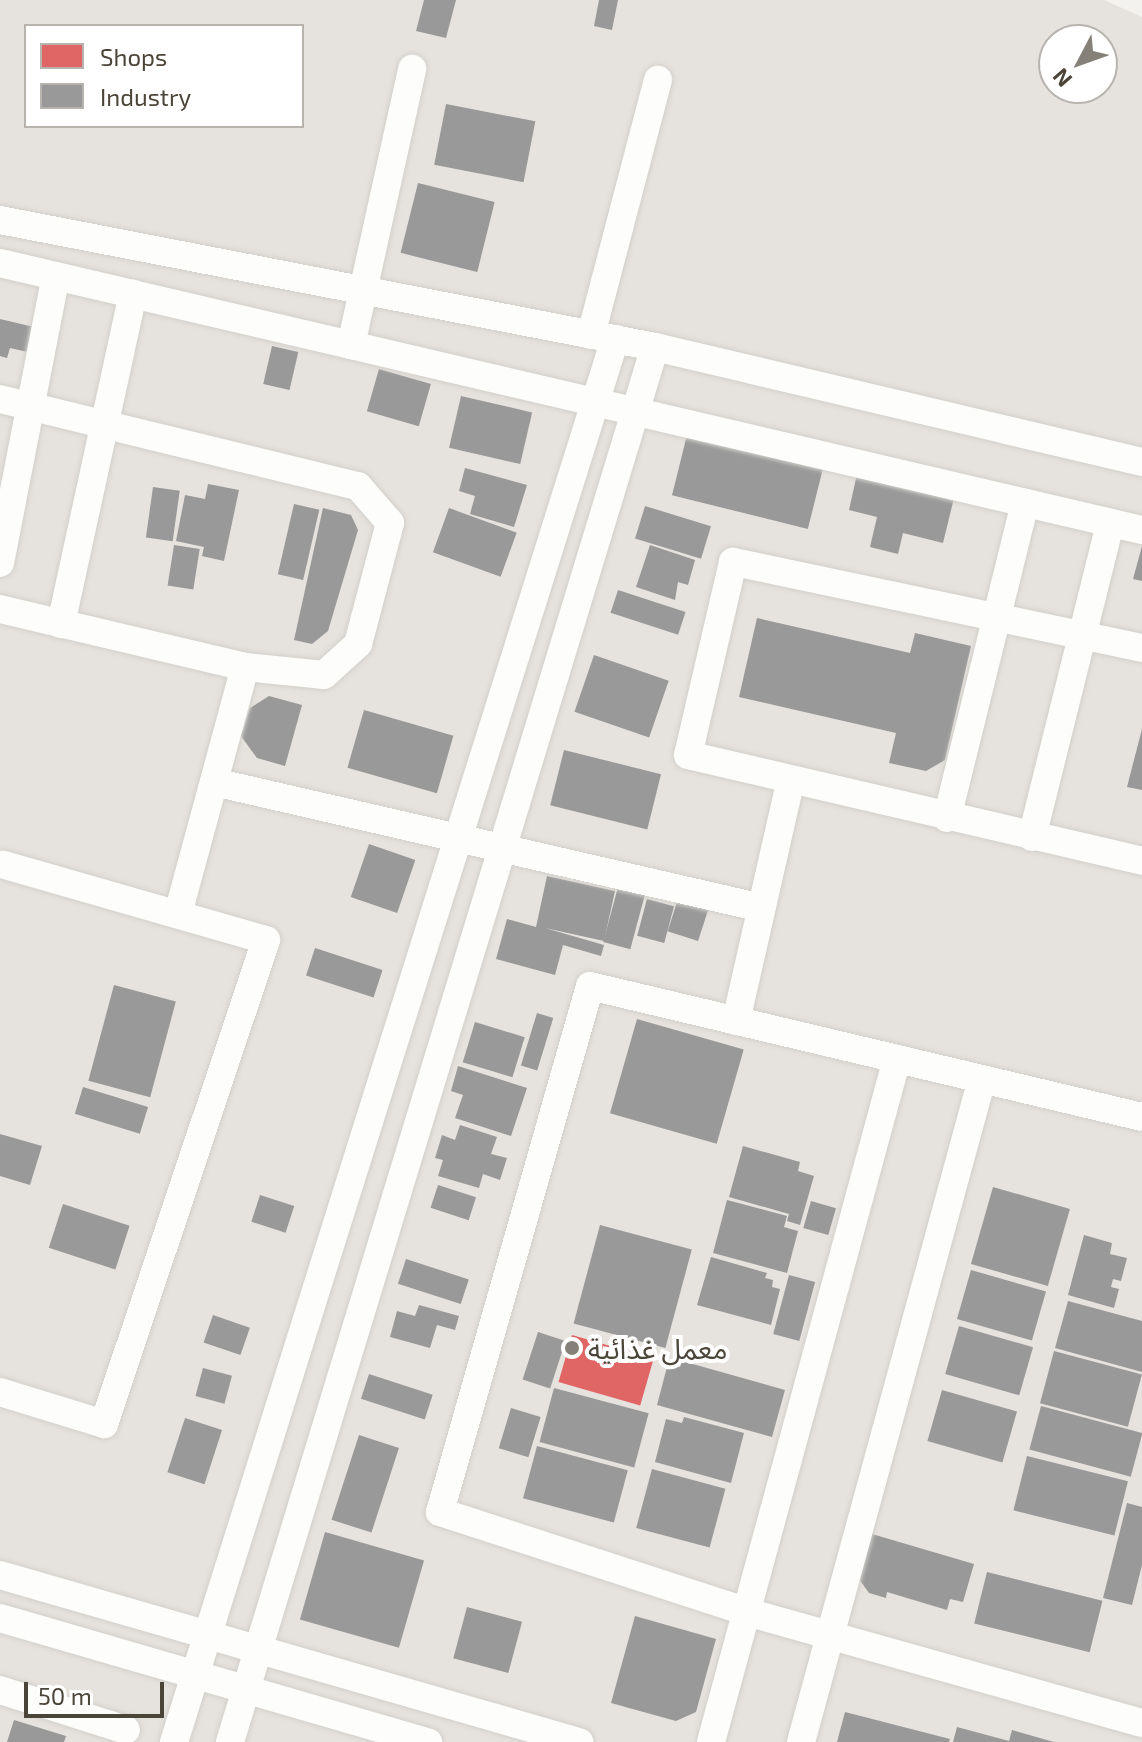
<!DOCTYPE html>
<html>
<head>
<meta charset="utf-8">
<style>
  body { margin:0 }
  #map { position:relative; width:1142px; height:1742px; overflow:hidden; background:#f4f2ee; font-family:"Exo 2","Noto Sans Arabic",sans-serif }
  div>[style] { position:absolute }
  [style*='--x'] { left:calc(var(--x)*1px); top:calc(var(--y)*1px); width:calc(var(--w)*1px); rotate:calc(var(--a)*1deg) }
  .industrial>* { inset:0; background:#e6e2de }
  .shops>* { inset:0; background:#e06666; transform-origin:0 0 }
  .industry>* { inset:0; background:#999; transform-origin:0 0 }
  .roads { filter:drop-shadow(0 0 2px #d2d0cb) drop-shadow(0 0 2px #d2d0cb) }
  .minor>* { height:28px; margin:-14px; padding:0 14px; transform-origin:14px; border-radius:14px; background:#fdfdfc }
  .dots>* { width:22px; height:22px; translate:-50% -50%; box-sizing:border-box; border:4px solid #fff; border-radius:50% }
  span { translate:-50% -50%; white-space:nowrap; text-align:center; line-height:1.15; -webkit-text-stroke:8px #fff; paint-order:stroke }
  .poi-label { font-size:28px; color:#4b4439 }
  .left { translate:0 -50%; text-align:left }
  .legend { position:absolute; left:24px; top:24px; width:280px; height:104px; box-sizing:border-box; background:#fff; border:2px solid #b7b4b0; margin:0; padding:10px 14px; list-style:none; font-size:24px; color:#4b4439 }
  .legend li { display:flex; align-items:center; gap:16px; height:40px }
  .legend b { width:40px; border:2px solid #b7b4b0 }
  .north { position:absolute; left:1038px; top:24px; width:80px; height:80px; box-sizing:border-box; background:#fff; border:2px solid #b7b4b0; border-radius:50%; rotate:229deg; font-size:22px; font-weight:700; line-height:32px; text-align:center; color:#4b4439 }
  .north::after { content:''; display:block; margin:auto; width:28px; height:36px; background:#868178; clip-path:polygon(50% 0,100% 100%,50% 72%,0 100%) }
  .scale { position:absolute; left:24px; top:1682px; width:140px; height:36px; box-sizing:border-box; border:4px solid #4b4439; border-top:0; padding-left:10px; font-size:24px; line-height:28px; white-space:nowrap; color:#4b4439; -webkit-text-stroke:6px #fff; paint-order:stroke }
</style>
</head>
<body>
<div id="map">
  <div class="industrial">
    <div style="clip-path:polygon(evenodd,0 0,1104px 0,1142px 17px,1142px 1742px,0 1742px,0 0,26px 26px,302px 26px,302px 126px,26px 126px,26px 26px,0 0,1054px 40px,1102px 40px,1102px 88px,1054px 88px,1054px 40px)"></div>
  </div>
  <div class="shops">
    <div style="left:572px;top:1335px;width:85px;height:49px;rotate:16deg"></div>
  </div>
  <div class="industry">
    <div style="clip-path:polygon(424px 0,456px 0,446px 38px,416px 31px)"></div>
    <div style="clip-path:polygon(599px 0,618px 0,612px 30px,594px 26px)"></div>
    <div style="left:446px;top:104px;width:91px;height:62px;rotate:11deg"></div>
    <div style="left:418px;top:183px;width:79px;height:72px;rotate:14deg"></div>
    <div style="clip-path:polygon(0 319px,38px 328px,32px 353px,10px 348px,7px 358px,0 356px)"></div>
    <div style="left:272px;top:346px;width:27px;height:39px;rotate:13deg"></div>
    <div style="left:379px;top:369px;width:54px;height:44px;rotate:16deg"></div>
    <div style="left:461px;top:396px;width:73px;height:53px;rotate:13deg"></div>
    <div style="left:687px;top:435px;width:140px;height:62px;rotate:14deg"></div>
    <div style="clip-path:polygon(465px 468px,527px 485px,514px 527px,470px 514px,475px 496px,459px 491px)"></div>
    <div style="clip-path:polygon(857px 474px,954px 498px,943px 543px,903px 533px,898px 554px,870px 547px,877px 517px,849px 510px)"></div>
    <div style="clip-path:polygon(208px 484px,239px 490px,224px 561px,202px 556px,204px 547px,176px 541px,185px 495px,205px 499px)"></div>
    <div style="left:153px;top:487px;width:27px;height:51px;rotate:8deg"></div>
    <div style="left:294px;top:504px;width:26px;height:72px;rotate:13deg"></div>
    <div style="left:645px;top:506px;width:69px;height:34px;rotate:17deg"></div>
    <div style="clip-path:polygon(323px 508px,351px 515px,358px 530px,328px 631px,312px 644px,294px 640px)"></div>
    <div style="left:449px;top:508px;width:72px;height:47px;rotate:20deg"></div>
    <div style="left:174px;top:545px;width:26px;height:41px;rotate:9deg"></div>
    <div style="clip-path:polygon(650px 545px,695px 560px,688px 585px,678px 582px,675px 600px,636px 587px)"></div>
    <div style="clip-path:polygon(1142px 546px,1142px 581px,1133px 579px)"></div>
    <div style="left:618px;top:590px;width:71px;height:24px;rotate:18deg"></div>
    <div style="clip-path:polygon(757px 618px,910px 653px,915px 633px,971px 646px,945px 760px,926px 771px,889px 763px,896px 733px,739px 697px)"></div>
    <div style="left:594px;top:655px;width:79px;height:60px;rotate:19deg"></div>
    <div style="clip-path:polygon(269px 696px,302px 705px,285px 766px,257px 758px,241px 736px,250px 708px)"></div>
    <div style="left:364px;top:710px;width:93px;height:60px;rotate:16deg"></div>
    <div style="clip-path:polygon(1142px 729px,1142px 790px,1127px 787px)"></div>
    <div style="left:564px;top:750px;width:100px;height:57px;rotate:14deg"></div>
    <div style="left:369px;top:844px;width:49px;height:56px;rotate:19deg"></div>
    <div style="clip-path:polygon(547px 876px,615px 891px,604px 941px,545px 928px,604px 945px,601px 956px,563px 945px,555px 975px,496px 959px,507px 919px,536px 927px)"></div>
    <div style="left:618px;top:887px;width:28px;height:57px;rotate:15deg"></div>
    <div style="left:679px;top:896px;width:32px;height:37px;rotate:18deg"></div>
    <div style="left:647px;top:899px;width:28px;height:38px;rotate:15deg"></div>
    <div style="left:315px;top:948px;width:71px;height:29px;rotate:18deg"></div>
    <div style="left:114px;top:985px;width:64px;height:99px;rotate:15deg"></div>
    <div style="left:537px;top:1013px;width:17px;height:55px;rotate:17deg"></div>
    <div style="left:637px;top:1019px;width:111px;height:98px;rotate:16deg"></div>
    <div style="left:475px;top:1022px;width:52px;height:42px;rotate:17deg"></div>
    <div style="clip-path:polygon(458px 1066px,527px 1088px,511px 1136px,455px 1118px,463px 1095px,451px 1091px)"></div>
    <div style="left:83px;top:1087px;width:68px;height:28px;rotate:17deg"></div>
    <div style="clip-path:polygon(460px 1125px,497px 1137px,491px 1154px,507px 1158px,500px 1180px,483px 1174px,479px 1188px,438px 1176px,443px 1160px,435px 1158px,442px 1135px,455px 1140px)"></div>
    <div style="clip-path:polygon(0 1134px,42px 1146px,30px 1185px,0 1176px)"></div>
    <div style="clip-path:polygon(743px 1146px,800px 1162px,798px 1171px,814px 1176px,800px 1225px,787px 1221px,789px 1214px,729px 1197px)"></div>
    <div style="left:438px;top:1185px;width:40px;height:24px;rotate:18deg"></div>
    <div style="left:993px;top:1187px;width:80px;height:80px;rotate:16deg"></div>
    <div style="left:260px;top:1195px;width:36px;height:28px;rotate:18deg"></div>
    <div style="clip-path:polygon(727px 1200px,787px 1216px,784px 1227px,798px 1231px,787px 1273px,713px 1253px)"></div>
    <div style="left:811px;top:1201px;width:26px;height:28px;rotate:16deg"></div>
    <div style="left:63px;top:1204px;width:70px;height:46px;rotate:18deg"></div>
    <div style="left:600px;top:1225px;width:95px;height:102px;rotate:15deg"></div>
    <div style="clip-path:polygon(1084px 1235px,1112px 1243px,1110px 1254px,1127px 1258px,1121px 1281px,1113px 1279px,1111px 1287px,1119px 1289px,1114px 1308px,1068px 1295px)"></div>
    <div style="clip-path:polygon(711px 1257px,767px 1273px,765px 1278px,773px 1280px,772px 1287px,780px 1289px,771px 1325px,697px 1305px)"></div>
    <div style="left:406px;top:1259px;width:66px;height:26px;rotate:18deg"></div>
    <div style="left:971px;top:1270px;width:78px;height:51px;rotate:16deg"></div>
    <div style="left:789px;top:1275px;width:27px;height:61px;rotate:15deg"></div>
    <div style="clip-path:polygon(1068px 1301px,1142px 1321px,1142px 1372px,1055px 1348px)"></div>
    <div style="clip-path:polygon(419px 1305px,459px 1316px,455px 1330px,437px 1325px,430px 1348px,390px 1337px,397px 1311px,415px 1316px)"></div>
    <div style="left:213px;top:1315px;width:39px;height:29px;rotate:19deg"></div>
    <div style="left:959px;top:1326px;width:77px;height:50px;rotate:16deg"></div>
    <div style="left:538px;top:1332px;width:29px;height:50px;rotate:18deg"></div>
    <div style="left:1054px;top:1351px;width:91px;height:54px;rotate:15deg"></div>
    <div style="clip-path:polygon(682px 1361px,785px 1390px,772px 1437px,657px 1405px,668px 1363px,680px 1367px)"></div>
    <div style="left:203px;top:1368px;width:30px;height:29px;rotate:15deg"></div>
    <div style="left:369px;top:1374px;width:67px;height:26px;rotate:18deg"></div>
    <div style="left:554px;top:1388px;width:98px;height:56px;rotate:15deg"></div>
    <div style="left:942px;top:1390px;width:78px;height:53px;rotate:16deg"></div>
    <div style="left:1041px;top:1406px;width:105px;height:45px;rotate:15deg"></div>
    <div style="left:511px;top:1408px;width:31px;height:42px;rotate:17deg"></div>
    <div style="clip-path:polygon(684px 1417px,744px 1433px,731px 1483px,655px 1462px,666px 1419px,682px 1423px)"></div>
    <div style="left:185px;top:1418px;width:39px;height:57px;rotate:18deg"></div>
    <div style="left:359px;top:1435px;width:42px;height:89px;rotate:18deg"></div>
    <div style="left:537px;top:1446px;width:94px;height:54px;rotate:15deg"></div>
    <div style="left:1027px;top:1456px;width:104px;height:56px;rotate:14deg"></div>
    <div style="left:652px;top:1469px;width:76px;height:61px;rotate:15deg"></div>
    <div style="clip-path:polygon(1127px 1503px,1142px 1507px,1142px 1565px,1132px 1605px,1103px 1598px)"></div>
    <div style="left:325px;top:1532px;width:103px;height:91px;rotate:16deg"></div>
    <div style="clip-path:polygon(872px 1534px,974px 1564px,963px 1602px,950px 1599px,947px 1610px,887px 1592px,886px 1598px,869px 1593px,859px 1579px)"></div>
    <div style="left:987px;top:1572px;width:119px;height:53px;rotate:14deg"></div>
    <div style="left:467px;top:1607px;width:57px;height:53px;rotate:15deg"></div>
    <div style="clip-path:polygon(635px 1616px,716px 1639px,696px 1712px,676px 1721px,611px 1703px)"></div>
    <div style="clip-path:polygon(845px 1712px,950px 1739px,949px 1742px,837px 1742px)"></div>
    <div style="clip-path:polygon(14px 1720px,66px 1736px,64px 1742px,7px 1742px)"></div>
    <div style="clip-path:polygon(957px 1727px,1009px 1741px,1012px 1730px,1054px 1742px,953px 1742px)"></div>
  </div>
  <div class="roads">
    <div class="minor">
      <div style="--x:0;--y:220;--w:667;--a:10.97"></div>
      <div style="--x:655;--y:347;--w:500;--a:13.29"></div>
      <div style="--x:0;--y:263;--w:1173;--a:13.16"></div>
      <div style="--x:591;--y:335;--w:264;--a:-75.3"></div>
      <div style="--x:351;--y:345;--w:283;--a:-77.5"></div>
      <div style="--x:0;--y:399;--w:368;--a:13.7"></div>
      <div style="--x:358;--y:486;--w:49;--a:49.1"></div>
      <div style="--x:390;--y:523;--w:125;--a:104.8"></div>
      <div style="--x:358;--y:644;--w:46;--a:137.6"></div>
      <div style="--x:324;--y:675;--w:79;--a:-174.2"></div>
      <div style="--x:0;--y:563;--w:292;--a:-79"></div>
      <div style="--x:0;--y:609;--w:252;--a:13.3"></div>
      <div style="--x:245;--y:667;--w:256;--a:105.2"></div>
      <div style="--x:61;--y:624;--w:338;--a:-77.7"></div>
      <div style="--x:1142;--y:648;--w:418;--a:-168.1"></div>
      <div style="--x:733;--y:562;--w:198;--a:103.1"></div>
      <div style="--x:688;--y:755;--w:466;--a:13.1"></div>
      <div style="--x:214;--y:782;--w:562;--a:12.95"></div>
      <div style="--x:947;--y:818;--w:325;--a:-76.1"></div>
      <div style="--x:1032;--y:837;--w:324;--a:-76"></div>
      <div style="--x:736;--y:1021;--w:244;--a:-77.2"></div>
      <div style="--x:1142;--y:1117;--w:567;--a:-166.65"></div>
      <div style="--x:590;--y:986;--w:547;--a:105.92"></div>
      <div style="--x:440;--y:1512;--w:323;--a:18"></div>
      <div style="--x:747;--y:1612;--w:410;--a:15.7"></div>
      <div style="--x:0;--y:1392;--w:109;--a:17.1"></div>
      <div style="--x:104;--y:1424;--w:510;--a:-71.49"></div>
      <div style="--x:266;--y:940;--w:273;--a:-164"></div>
      <div style="--x:0;--y:1575;--w:603;--a:16.09"></div>
      <div style="--x:0;--y:1618;--w:446;--a:16.2"></div>
      <div style="--x:0;--y:1690;--w:132;--a:17.6"></div>
      <div style="--x:174;--y:1742;--w:1471;--a:-72.55"></div>
      <div style="--x:230;--y:1742;--w:1458;--a:-73.06"></div>
      <div style="--x:711;--y:1742;--w:708;--a:-74.77"></div>
      <div style="--x:801;--y:1742;--w:687;--a:-74.73"></div>
    </div>
  </div>
  <div class="dots">
    <div style="left:572px;top:1348px;background:#868178"></div>
  </div>
  <div class="poi-label">
    <span class="left" style="left:588px;top:1348px">معمل غذائية</span>
  </div>
  <ul class="legend">
  <li><b style="height:22px;background:#e06666"></b>Shops</li>
  <li><b style="height:22px;background:#999"></b>Industry</li>
  </ul>
  <div class="north">N</div>
  <div class="scale">50 m</div>
</div>
</body>
</html>
